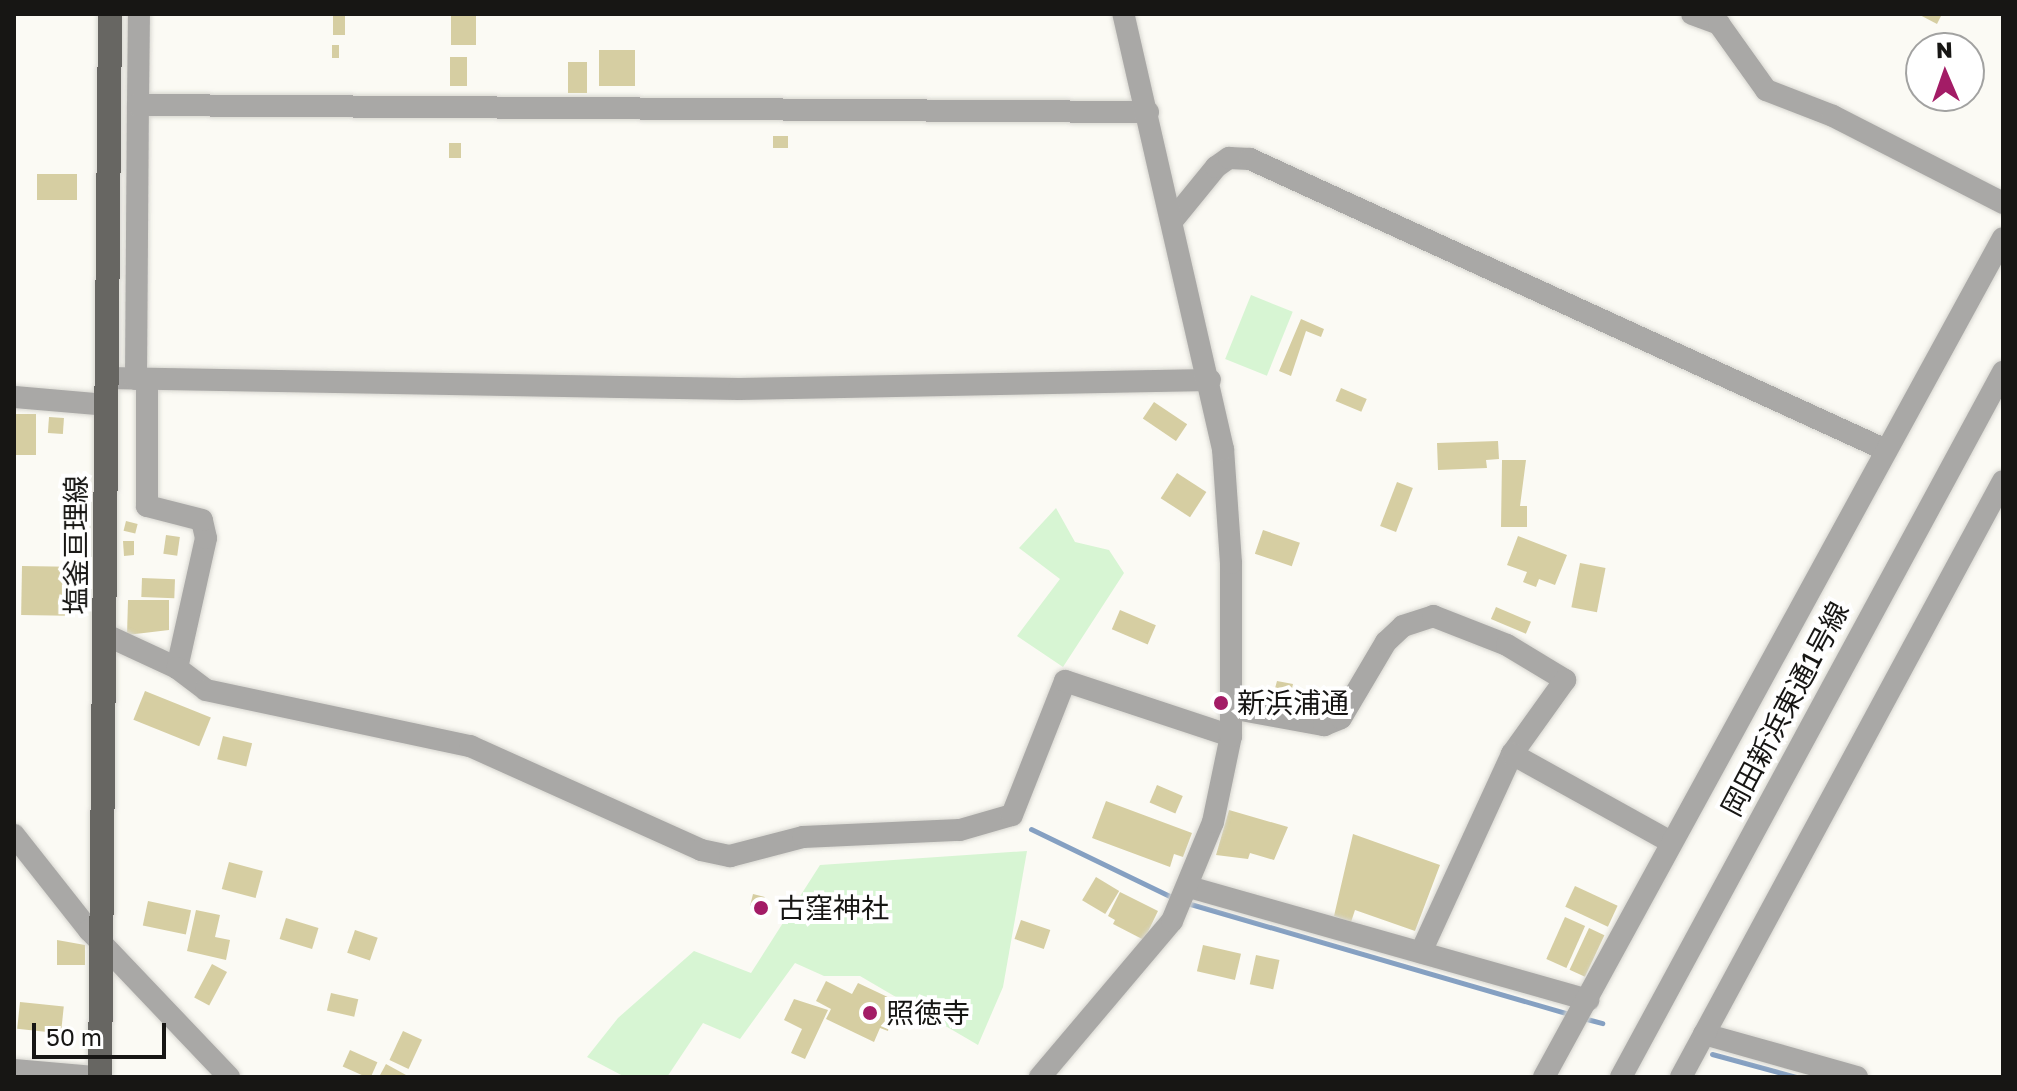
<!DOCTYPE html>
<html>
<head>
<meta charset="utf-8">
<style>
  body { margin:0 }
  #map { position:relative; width:2017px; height:1091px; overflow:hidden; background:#fbfaf4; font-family:"Golos Text","Noto Sans JP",sans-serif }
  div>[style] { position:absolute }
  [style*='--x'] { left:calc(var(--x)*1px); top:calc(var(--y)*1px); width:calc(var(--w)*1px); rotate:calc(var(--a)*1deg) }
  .green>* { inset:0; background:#d7f5d3; transform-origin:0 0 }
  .stream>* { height:5px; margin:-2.5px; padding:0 2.5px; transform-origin:2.5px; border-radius:2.5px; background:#85a0c2 }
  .building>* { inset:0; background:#d6cea2; transform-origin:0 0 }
  .roads { filter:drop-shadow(0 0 2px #d7d6d0) drop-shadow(0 0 2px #d7d6d0) }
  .minor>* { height:22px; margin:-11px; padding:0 11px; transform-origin:11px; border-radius:11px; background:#a9a8a6 }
  .major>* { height:24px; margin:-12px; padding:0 12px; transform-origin:12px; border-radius:12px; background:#676662 }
  .dots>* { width:22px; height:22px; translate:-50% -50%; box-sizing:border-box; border:4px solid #fff; border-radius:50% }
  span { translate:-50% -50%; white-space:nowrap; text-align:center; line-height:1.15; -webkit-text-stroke:8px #fff; paint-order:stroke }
  .street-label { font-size:28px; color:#171614 }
  .poi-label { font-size:28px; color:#171614 }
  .left { translate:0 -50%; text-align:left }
  .frame { position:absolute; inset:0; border:16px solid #171614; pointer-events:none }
  .north { position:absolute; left:1905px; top:32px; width:80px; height:80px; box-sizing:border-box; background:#fff; border:2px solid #a2a2a1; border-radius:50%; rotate:358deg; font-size:22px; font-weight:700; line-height:32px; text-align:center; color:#171614 }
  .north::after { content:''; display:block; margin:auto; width:28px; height:36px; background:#a31c66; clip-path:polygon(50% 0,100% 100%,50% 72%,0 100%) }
  .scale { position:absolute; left:32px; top:1023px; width:134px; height:36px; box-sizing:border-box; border:4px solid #171614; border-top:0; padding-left:10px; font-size:24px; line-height:28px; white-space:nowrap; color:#171614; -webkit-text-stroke:6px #fff; paint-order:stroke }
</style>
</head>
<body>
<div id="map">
  <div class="green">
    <div style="left:1251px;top:295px;width:45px;height:69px;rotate:22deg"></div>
    <div style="clip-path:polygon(1056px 508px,1075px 542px,1109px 550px,1124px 573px,1063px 667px,1017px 636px,1060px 579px,1019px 548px)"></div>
    <div style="clip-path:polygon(1027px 851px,1003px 987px,978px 1045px,860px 976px,824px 976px,795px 963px,740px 1039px,703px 1023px,667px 1077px,625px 1077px,587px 1057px,618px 1018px,694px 951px,751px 973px,820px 865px)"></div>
  </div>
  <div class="stream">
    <div style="--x:1031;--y:829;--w:159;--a:25.8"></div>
    <div style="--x:1187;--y:903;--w:402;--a:16.2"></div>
    <div style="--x:1583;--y:1018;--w:20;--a:15"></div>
    <div style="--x:1712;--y:1054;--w:87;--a:15.3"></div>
  </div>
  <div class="building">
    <div style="left:451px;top:14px;width:25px;height:31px"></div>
    <div style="clip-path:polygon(1918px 14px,1942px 14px,1937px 24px)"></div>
    <div style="left:333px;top:16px;width:12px;height:19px"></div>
    <div style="left:332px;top:45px;width:7px;height:13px"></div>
    <div style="left:635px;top:50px;width:36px;height:36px;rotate:90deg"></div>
    <div style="left:450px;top:57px;width:17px;height:29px"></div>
    <div style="left:568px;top:62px;width:19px;height:31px"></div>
    <div style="left:773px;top:136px;width:15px;height:12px"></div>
    <div style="left:449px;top:143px;width:12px;height:15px"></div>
    <div style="left:37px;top:174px;width:40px;height:26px"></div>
    <div style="clip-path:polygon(1301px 319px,1324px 329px,1321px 337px,1306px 331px,1291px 376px,1279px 371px)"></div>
    <div style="left:1341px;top:388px;width:28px;height:14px;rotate:23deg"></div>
    <div style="left:1154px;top:402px;width:40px;height:20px;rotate:34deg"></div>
    <div style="left:14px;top:414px;width:22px;height:41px"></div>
    <div style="left:49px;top:417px;width:15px;height:16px;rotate:4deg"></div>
    <div style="clip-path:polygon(1498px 441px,1499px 459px,1486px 460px,1487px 468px,1438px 470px,1437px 443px)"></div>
    <div style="clip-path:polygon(1502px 460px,1526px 460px,1520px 506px,1527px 506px,1527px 527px,1501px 527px)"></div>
    <div style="left:1177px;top:473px;width:35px;height:30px;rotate:33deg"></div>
    <div style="left:1397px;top:482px;width:17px;height:47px;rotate:21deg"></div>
    <div style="left:126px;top:521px;width:12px;height:10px;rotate:14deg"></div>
    <div style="left:1263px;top:530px;width:39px;height:25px;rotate:19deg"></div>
    <div style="left:166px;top:535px;width:14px;height:19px;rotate:8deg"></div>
    <div style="clip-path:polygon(1518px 536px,1567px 555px,1555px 585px,1539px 579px,1536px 587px,1523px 582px,1527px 572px,1507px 565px)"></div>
    <div style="clip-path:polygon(123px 541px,134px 541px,134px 555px,124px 556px)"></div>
    <div style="left:1580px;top:563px;width:26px;height:45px;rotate:11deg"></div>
    <div style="left:22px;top:566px;width:46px;height:49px;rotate:1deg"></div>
    <div style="left:142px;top:578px;width:33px;height:19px;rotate:2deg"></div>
    <div style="clip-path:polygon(128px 600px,169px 600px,169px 630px,127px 635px)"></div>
    <div style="left:1496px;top:607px;width:38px;height:13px;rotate:23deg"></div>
    <div style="left:1120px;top:610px;width:39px;height:21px;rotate:23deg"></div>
    <div style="clip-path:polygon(1277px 681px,1293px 684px,1287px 710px,1262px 704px,1265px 690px,1274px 692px)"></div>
    <div style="left:145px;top:691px;width:71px;height:31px;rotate:22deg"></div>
    <div style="left:223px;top:736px;width:30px;height:24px;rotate:14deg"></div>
    <div style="left:1157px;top:785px;width:28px;height:19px;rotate:23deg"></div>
    <div style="clip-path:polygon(1106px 801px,1192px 833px,1183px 857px,1174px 854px,1170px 867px,1092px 838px)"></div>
    <div style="clip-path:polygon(1229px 810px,1288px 827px,1274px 860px,1250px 853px,1248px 859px,1216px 855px)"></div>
    <div style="clip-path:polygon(1353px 834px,1440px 865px,1415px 931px,1355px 910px,1351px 922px,1334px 916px)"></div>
    <div style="left:229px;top:862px;width:35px;height:28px;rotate:15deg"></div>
    <div style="left:1096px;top:877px;width:27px;height:27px;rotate:31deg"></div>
    <div style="left:1575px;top:886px;width:47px;height:23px;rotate:25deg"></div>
    <div style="clip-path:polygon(1120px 892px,1158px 911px,1144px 940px,1113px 924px,1115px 920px,1108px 916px)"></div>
    <div style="left:753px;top:894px;width:12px;height:12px;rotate:14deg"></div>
    <div style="left:148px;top:901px;width:44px;height:25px;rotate:12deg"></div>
    <div style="clip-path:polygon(196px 910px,220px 915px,215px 937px,230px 940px,226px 960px,187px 951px)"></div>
    <div style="left:1565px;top:917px;width:22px;height:46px;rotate:24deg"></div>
    <div style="left:286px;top:918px;width:34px;height:22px;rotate:17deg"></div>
    <div style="left:1021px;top:920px;width:31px;height:20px;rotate:19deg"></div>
    <div style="left:1589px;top:928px;width:17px;height:46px;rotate:25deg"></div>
    <div style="left:355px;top:930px;width:24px;height:24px;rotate:19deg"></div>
    <div style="clip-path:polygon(57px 940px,85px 945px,85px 965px,57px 965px)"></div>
    <div style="left:1203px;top:945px;width:39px;height:27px;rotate:13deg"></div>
    <div style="left:1256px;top:955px;width:24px;height:30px;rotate:12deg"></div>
    <div style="left:212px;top:964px;width:17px;height:38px;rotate:28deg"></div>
    <div style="clip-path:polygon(826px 981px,852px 994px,858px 983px,894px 1000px,888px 1031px,880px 1028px,874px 1042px,826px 1019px,831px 1009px,816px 1001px)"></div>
    <div style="left:331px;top:993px;width:28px;height:18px;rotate:13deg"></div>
    <div style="clip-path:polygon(794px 999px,828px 1010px,805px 1059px,791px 1053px,802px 1029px,784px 1020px)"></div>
    <div style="left:20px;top:1002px;width:44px;height:27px;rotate:6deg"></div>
    <div style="left:403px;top:1031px;width:21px;height:32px;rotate:25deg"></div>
    <div style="left:350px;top:1050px;width:30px;height:18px;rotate:24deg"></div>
    <div style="clip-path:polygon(386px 1064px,406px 1075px,405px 1077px,379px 1077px)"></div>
  </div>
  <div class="roads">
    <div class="minor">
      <div style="--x:1692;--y:14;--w:29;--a:20"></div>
      <div style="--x:1719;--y:24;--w:81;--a:54.5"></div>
      <div style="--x:1766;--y:90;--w:72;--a:21.2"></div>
      <div style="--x:1833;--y:116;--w:191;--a:27.1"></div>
      <div style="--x:138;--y:105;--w:91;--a:-89.4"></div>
      <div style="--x:1172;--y:221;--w:70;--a:-50.8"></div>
      <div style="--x:1216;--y:167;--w:16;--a:-35"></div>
      <div style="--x:1229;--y:158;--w:21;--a:3"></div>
      <div style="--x:1250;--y:159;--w:699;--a:24.59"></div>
      <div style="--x:107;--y:378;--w:632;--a:1"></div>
      <div style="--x:739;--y:389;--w:471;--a:-1.1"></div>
      <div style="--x:136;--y:379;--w:274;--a:-89.6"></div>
      <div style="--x:138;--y:105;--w:1010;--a:0.4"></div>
      <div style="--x:14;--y:397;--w:93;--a:4.9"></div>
      <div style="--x:106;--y:635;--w:78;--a:24.9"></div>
      <div style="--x:177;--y:668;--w:133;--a:-77.4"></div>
      <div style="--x:206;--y:538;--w:18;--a:-103"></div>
      <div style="--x:202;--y:520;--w:57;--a:-165.7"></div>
      <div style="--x:147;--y:506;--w:126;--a:-90"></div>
      <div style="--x:177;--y:668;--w:36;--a:37"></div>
      <div style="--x:206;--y:690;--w:270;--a:12"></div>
      <div style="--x:470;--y:746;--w:253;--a:24.2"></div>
      <div style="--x:701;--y:850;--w:30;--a:12"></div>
      <div style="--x:730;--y:856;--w:75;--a:-14.6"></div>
      <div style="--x:803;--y:837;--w:157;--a:-2.6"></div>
      <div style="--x:960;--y:830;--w:54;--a:-16.1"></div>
      <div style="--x:1012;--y:815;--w:144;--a:-68.4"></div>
      <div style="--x:1065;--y:681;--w:175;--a:18.3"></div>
      <div style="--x:1230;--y:708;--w:96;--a:10.3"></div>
      <div style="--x:1324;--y:725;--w:18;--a:-22"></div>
      <div style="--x:1341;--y:718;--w:88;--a:-59.4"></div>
      <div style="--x:1386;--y:642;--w:23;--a:-43"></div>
      <div style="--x:1403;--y:626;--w:32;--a:-18"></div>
      <div style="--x:1433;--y:616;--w:79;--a:21.4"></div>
      <div style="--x:1507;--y:645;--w:68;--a:31.1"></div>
      <div style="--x:1565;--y:680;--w:91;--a:125.6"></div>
      <div style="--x:1512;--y:754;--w:218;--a:114.7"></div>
      <div style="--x:1512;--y:754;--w:179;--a:29"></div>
      <div style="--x:14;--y:835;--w:121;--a:51.7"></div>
      <div style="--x:89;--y:930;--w:203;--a:46.4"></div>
      <div style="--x:1189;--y:887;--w:415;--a:15.8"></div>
      <div style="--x:1704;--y:1034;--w:159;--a:15.7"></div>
      <div style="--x:14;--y:1070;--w:80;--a:5"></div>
      <div style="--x:1040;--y:1077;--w:204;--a:-49.8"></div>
      <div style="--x:1172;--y:921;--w:107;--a:-67.5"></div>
      <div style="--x:1213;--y:822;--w:88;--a:-78.2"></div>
      <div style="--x:1231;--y:736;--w:173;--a:-90"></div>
      <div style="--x:1231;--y:563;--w:114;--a:-94"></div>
      <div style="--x:1223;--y:449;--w:446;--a:-102.9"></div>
      <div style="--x:1544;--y:1077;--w:956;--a:-61.32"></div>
      <div style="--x:1621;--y:1077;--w:802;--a:-61.55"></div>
      <div style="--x:1681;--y:1077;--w:677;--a:-61.62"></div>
    </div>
    <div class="major">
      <div style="--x:100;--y:1077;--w:1063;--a:-89.46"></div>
    </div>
  </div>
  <div class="dots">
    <div style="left:1221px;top:703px;background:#a31c66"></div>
    <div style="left:761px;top:908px;background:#a31c66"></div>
    <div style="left:870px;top:1013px;background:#a31c66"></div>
  </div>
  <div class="street-label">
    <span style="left:76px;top:545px;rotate:-90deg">塩釜亘理線</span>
    <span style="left:1785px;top:709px;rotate:-62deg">岡田新浜東通1号線</span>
  </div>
  <div class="poi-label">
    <span class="left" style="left:1237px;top:703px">新浜浦通</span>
    <span class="left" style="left:777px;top:908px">古窪神社</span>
    <span class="left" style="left:886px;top:1013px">照徳寺</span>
  </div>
  <div class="frame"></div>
  <div class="north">N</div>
  <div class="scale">50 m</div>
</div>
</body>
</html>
